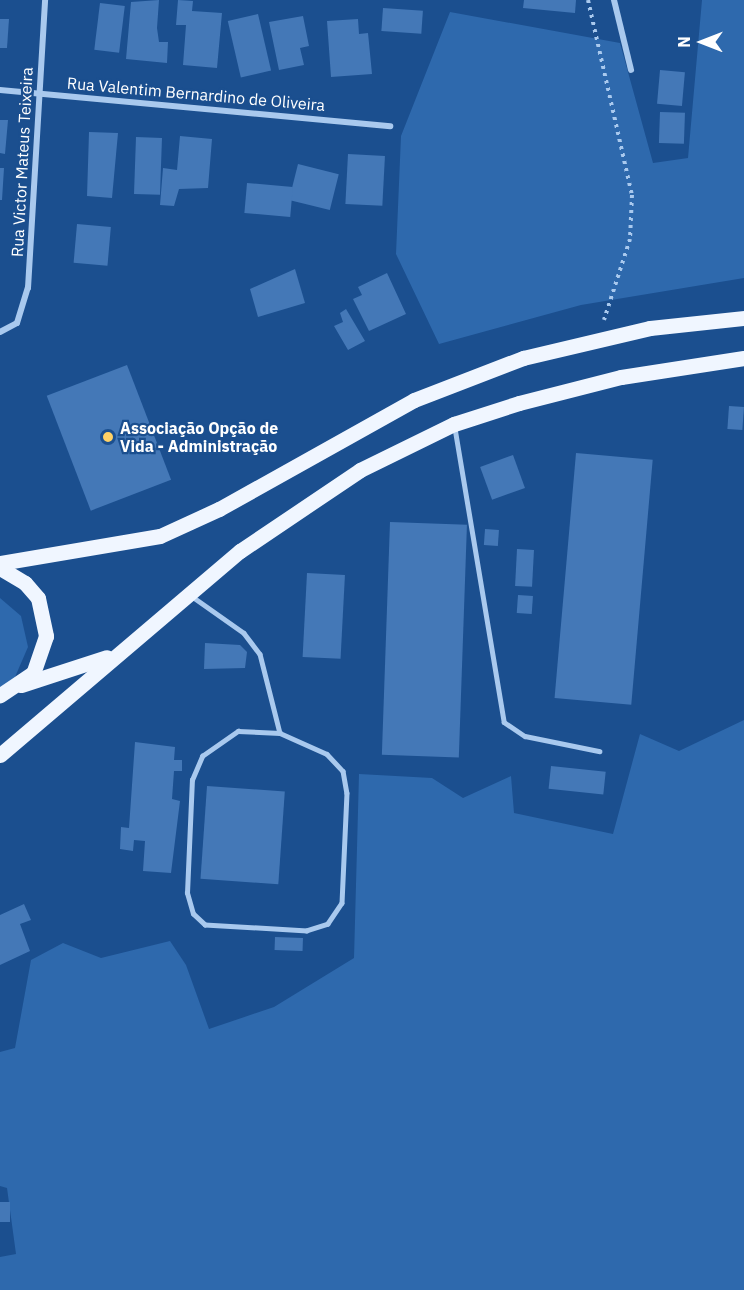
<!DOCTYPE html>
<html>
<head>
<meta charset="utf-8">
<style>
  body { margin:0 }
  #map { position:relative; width:744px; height:1290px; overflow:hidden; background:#1b4f8f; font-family:"IBM Plex Sans",sans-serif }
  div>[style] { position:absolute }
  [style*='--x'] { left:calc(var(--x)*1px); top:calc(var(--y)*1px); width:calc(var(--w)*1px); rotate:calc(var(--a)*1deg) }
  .green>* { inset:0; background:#2e69ad }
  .building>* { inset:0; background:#4478b7; transform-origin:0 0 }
  .path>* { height:4px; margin-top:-2px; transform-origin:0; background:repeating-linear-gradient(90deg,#a9c9ee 0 3px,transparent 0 7.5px) }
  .service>* { height:4.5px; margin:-2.25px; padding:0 2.25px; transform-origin:2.25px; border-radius:2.25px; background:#a9c9ee }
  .minor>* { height:6px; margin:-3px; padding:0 3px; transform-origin:3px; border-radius:3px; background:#a9c9ee }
  .primary>* { height:15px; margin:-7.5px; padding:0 7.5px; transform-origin:7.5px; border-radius:7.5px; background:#f0f6ff }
  .dots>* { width:16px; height:16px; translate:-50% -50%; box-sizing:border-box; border:3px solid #1b4f8f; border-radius:50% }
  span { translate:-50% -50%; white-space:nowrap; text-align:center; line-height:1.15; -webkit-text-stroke:4.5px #1b4f8f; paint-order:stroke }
  .street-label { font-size:16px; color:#fff }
  .poi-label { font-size:16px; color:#fff; font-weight:700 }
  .left { translate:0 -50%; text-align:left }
  .north { position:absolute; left:672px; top:12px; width:60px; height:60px; -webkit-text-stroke:4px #1b4f8f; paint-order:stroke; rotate:270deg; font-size:16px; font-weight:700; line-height:24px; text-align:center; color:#fff }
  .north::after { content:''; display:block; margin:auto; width:21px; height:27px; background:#fff; clip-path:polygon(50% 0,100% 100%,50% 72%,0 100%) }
</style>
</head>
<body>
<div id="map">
  <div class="green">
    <div style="clip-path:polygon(702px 0,744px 0,744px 278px,581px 305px,439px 344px,396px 254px,401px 136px,450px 12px,620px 43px,653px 163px,688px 158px)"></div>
    <div style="clip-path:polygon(0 598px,21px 616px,28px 647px,15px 677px,0 688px)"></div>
    <div style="clip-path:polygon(744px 720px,744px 1290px,0 1290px,0 1257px,16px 1254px,7px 1188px,0 1186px,0 1052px,15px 1048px,31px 960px,63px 943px,101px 958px,170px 941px,186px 965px,209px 1029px,274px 1007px,354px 958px,359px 774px,432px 778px,463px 798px,511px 776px,514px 813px,613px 834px,640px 734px,679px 751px)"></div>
  </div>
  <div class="building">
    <div style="clip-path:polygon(159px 0,157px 28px,159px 42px,168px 42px,167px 63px,126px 59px,131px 2px)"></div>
    <div style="clip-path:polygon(178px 0,193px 1px,192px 11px,222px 13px,217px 68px,183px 65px,186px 25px,176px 25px)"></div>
    <div style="clip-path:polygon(524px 0,576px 0,575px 13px,523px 8px)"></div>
    <div style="left:100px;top:3px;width:25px;height:47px;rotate:7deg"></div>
    <div style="left:383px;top:8px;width:40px;height:23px;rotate:4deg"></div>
    <div style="left:258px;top:14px;width:58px;height:31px;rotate:77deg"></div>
    <div style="clip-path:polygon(303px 16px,309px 46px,300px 48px,304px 65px,279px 70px,269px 22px)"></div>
    <div style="clip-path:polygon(0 19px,9px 19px,7px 48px,0 48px)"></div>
    <div style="clip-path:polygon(358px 19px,359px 34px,368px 33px,372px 74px,331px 77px,327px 21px)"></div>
    <div style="left:660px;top:70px;width:25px;height:34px;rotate:5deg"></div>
    <div style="left:660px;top:112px;width:25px;height:31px;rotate:2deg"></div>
    <div style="clip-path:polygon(0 120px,8px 120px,5px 154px,0 153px)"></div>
    <div style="clip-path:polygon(89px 132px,118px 133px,112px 198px,87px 196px)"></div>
    <div style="clip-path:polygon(180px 136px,212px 139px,208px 188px,179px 189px,174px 206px,160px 205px,163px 168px,177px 170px)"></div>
    <div style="left:136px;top:137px;width:26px;height:57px;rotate:2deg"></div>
    <div style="left:348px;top:154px;width:37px;height:50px;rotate:3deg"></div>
    <div style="left:298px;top:164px;width:42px;height:37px;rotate:14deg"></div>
    <div style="clip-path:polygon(0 168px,4px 168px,2px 200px,0 200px)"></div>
    <div style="left:247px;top:183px;width:46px;height:30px;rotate:5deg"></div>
    <div style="left:77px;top:224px;width:34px;height:39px;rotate:5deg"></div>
    <div style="clip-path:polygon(295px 269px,305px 303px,258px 317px,250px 289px)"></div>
    <div style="clip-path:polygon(387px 273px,406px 314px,369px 331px,353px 299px,362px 295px,358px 287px)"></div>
    <div style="clip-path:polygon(346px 309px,365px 341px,348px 350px,334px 326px,343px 322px,340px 313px)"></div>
    <div style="left:127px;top:365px;width:123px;height:86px;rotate:69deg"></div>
    <div style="left:729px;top:406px;width:15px;height:23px;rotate:4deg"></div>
    <div style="left:576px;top:453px;width:77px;height:246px;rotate:5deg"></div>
    <div style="left:513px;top:455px;width:35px;height:35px;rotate:70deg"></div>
    <div style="left:390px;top:522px;width:77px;height:233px;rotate:2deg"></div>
    <div style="left:485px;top:529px;width:14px;height:16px;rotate:4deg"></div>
    <div style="left:517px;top:549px;width:17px;height:37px;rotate:3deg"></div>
    <div style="left:307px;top:573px;width:38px;height:84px;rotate:3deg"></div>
    <div style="left:518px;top:595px;width:15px;height:18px;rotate:4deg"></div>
    <div style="clip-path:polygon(205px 643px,240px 645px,247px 652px,245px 668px,204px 669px)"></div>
    <div style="clip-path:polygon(135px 742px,175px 747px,174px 760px,182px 760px,182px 771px,174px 771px,172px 799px,180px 801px,171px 873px,143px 871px,145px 841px,134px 840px,133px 851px,120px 849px,121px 827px,129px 828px)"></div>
    <div style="left:551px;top:766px;width:55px;height:23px;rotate:6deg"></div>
    <div style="left:207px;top:786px;width:78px;height:93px;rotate:4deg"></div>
    <div style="clip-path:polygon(24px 904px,31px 920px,20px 924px,30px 951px,0 965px,0 915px)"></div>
    <div style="left:275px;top:937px;width:28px;height:13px;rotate:2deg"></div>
    <div style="left:0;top:1202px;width:10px;height:20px"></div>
  </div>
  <div class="path">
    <div style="--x:588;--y:0;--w:200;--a:77.3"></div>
    <div style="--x:632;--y:195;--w:44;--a:92.6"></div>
    <div style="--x:630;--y:239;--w:85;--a:107.8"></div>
  </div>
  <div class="service">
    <div style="--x:455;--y:428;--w:298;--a:80.5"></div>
    <div style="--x:504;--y:722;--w:25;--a:34"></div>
    <div style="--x:525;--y:736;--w:76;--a:11.5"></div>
    <div style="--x:193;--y:597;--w:62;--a:35.2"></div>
    <div style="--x:244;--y:633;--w:26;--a:53"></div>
    <div style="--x:260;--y:654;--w:81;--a:75.8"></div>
    <div style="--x:238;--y:731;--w:42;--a:2.7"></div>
    <div style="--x:280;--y:733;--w:51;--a:24.1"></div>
    <div style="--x:327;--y:754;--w:23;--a:47"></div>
    <div style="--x:343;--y:771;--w:22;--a:80"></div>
    <div style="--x:347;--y:793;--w:110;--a:92.6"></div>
    <div style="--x:342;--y:903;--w:25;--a:124"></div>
    <div style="--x:328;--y:924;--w:22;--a:162"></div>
    <div style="--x:307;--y:931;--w:102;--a:-176.6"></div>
    <div style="--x:205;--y:925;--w:16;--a:-137"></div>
    <div style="--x:193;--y:914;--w:22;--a:-106"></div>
    <div style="--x:187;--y:893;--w:113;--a:-87.5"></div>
    <div style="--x:192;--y:780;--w:26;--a:-67"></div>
    <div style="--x:202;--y:756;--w:44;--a:-34.8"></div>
  </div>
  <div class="minor">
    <div style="--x:614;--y:0;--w:72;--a:76.3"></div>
    <div style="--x:0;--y:90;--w:392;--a:5.3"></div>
    <div style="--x:0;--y:332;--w:19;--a:-28"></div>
    <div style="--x:17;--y:323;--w:37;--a:-73"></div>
    <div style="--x:28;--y:288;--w:289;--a:-86.6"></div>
  </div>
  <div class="primary">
    <div style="--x:0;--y:563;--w:162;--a:-9.6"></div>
    <div style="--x:160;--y:536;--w:65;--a:-24.6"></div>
    <div style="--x:219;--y:509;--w:223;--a:-29.2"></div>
    <div style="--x:414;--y:400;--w:117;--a:-21.1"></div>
    <div style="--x:523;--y:358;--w:130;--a:-13.3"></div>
    <div style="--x:650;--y:328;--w:95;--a:-6.1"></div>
    <div style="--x:0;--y:568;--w:29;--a:31"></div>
    <div style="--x:25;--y:583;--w:20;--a:49"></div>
    <div style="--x:38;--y:598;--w:39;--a:78"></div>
    <div style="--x:46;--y:636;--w:39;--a:109"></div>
    <div style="--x:33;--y:673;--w:40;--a:146"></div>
    <div style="--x:21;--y:685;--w:90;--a:-18"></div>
    <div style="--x:0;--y:755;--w:315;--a:-40.4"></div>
    <div style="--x:240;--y:551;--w:145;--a:-34"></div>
    <div style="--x:360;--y:470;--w:105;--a:-26.1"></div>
    <div style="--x:454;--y:424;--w:68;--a:-17.9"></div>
    <div style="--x:519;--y:403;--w:105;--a:-14.3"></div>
    <div style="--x:621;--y:377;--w:124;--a:-8.8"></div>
  </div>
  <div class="dots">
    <div style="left:108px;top:437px;background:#ffd166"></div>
  </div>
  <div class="street-label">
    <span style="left:196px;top:94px;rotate:5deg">Rua Valentim Bernardino de Oliveira</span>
    <span style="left:22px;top:162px;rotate:-87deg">Rua Victor Mateus Teixeira</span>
  </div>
  <div class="poi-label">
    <span class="left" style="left:120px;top:437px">Associação Opção de<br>Vida - Administração</span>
  </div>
  <div class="north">N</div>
</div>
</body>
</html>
